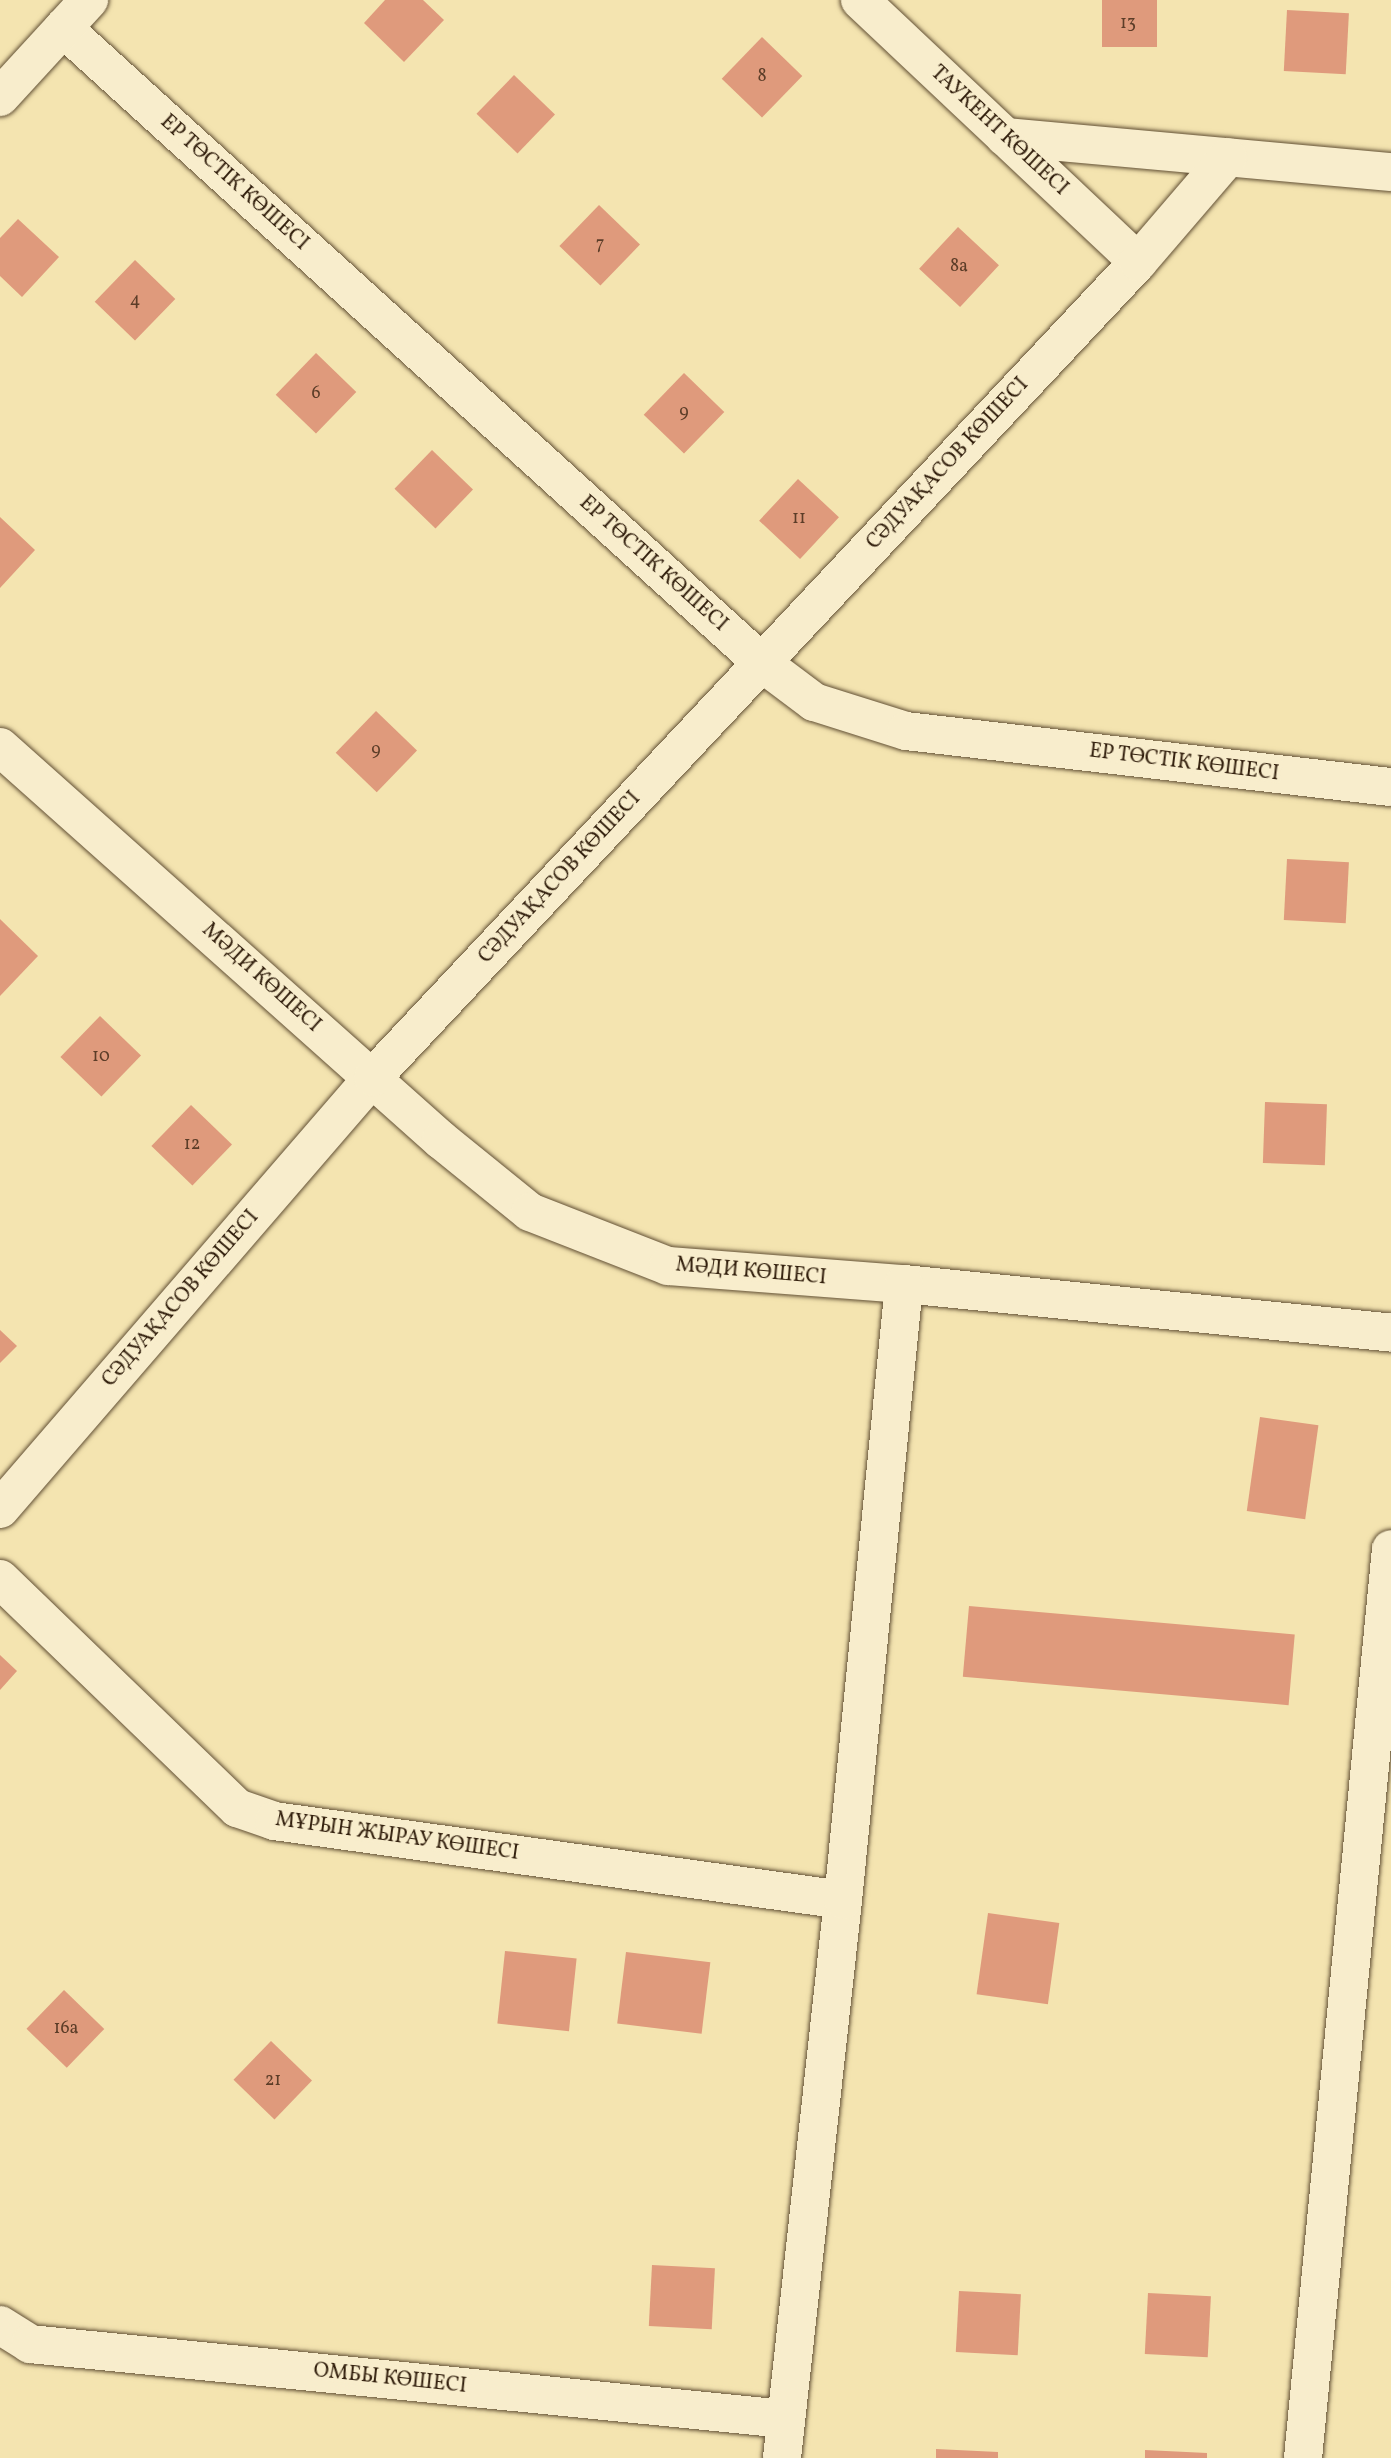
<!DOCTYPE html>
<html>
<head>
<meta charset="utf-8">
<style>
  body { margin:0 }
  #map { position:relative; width:1391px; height:2458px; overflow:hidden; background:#f4e4b0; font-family:Vollkorn,serif }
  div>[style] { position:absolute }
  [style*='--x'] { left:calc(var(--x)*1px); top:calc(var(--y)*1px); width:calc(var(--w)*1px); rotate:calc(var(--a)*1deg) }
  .building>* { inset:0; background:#df9a7c; transform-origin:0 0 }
  .roads { filter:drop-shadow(0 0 2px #625035) drop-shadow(0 0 2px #625035) }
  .street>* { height:38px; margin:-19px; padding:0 19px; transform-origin:19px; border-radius:19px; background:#f8edcc }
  span { translate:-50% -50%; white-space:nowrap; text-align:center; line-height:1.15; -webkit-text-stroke:7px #f8edcc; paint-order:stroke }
  .number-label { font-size:18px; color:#5c3d28 }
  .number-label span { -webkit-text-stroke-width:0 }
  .street-label { font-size:21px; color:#311e0c }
</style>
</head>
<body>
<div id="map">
  <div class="building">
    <div style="clip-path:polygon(385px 0,423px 0,444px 20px,404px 62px,364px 23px)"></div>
    <div style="left:1102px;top:0;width:55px;height:47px"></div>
    <div style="left:1287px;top:10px;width:62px;height:61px;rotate:3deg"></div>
    <div style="left:762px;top:37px;width:56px;height:58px;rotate:44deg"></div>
    <div style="left:514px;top:75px;width:57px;height:54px;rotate:44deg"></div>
    <div style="left:599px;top:205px;width:57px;height:57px;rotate:44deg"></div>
    <div style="clip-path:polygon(18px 219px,59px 257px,22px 297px,0 276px,0 238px)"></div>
    <div style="left:958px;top:227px;width:56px;height:57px;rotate:43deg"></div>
    <div style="left:135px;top:260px;width:56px;height:58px;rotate:44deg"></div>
    <div style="left:316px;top:353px;width:56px;height:58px;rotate:44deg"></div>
    <div style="left:684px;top:373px;width:56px;height:58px;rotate:44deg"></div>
    <div style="left:432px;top:450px;width:57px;height:54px;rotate:44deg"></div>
    <div style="left:798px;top:479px;width:56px;height:57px;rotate:43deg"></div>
    <div style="clip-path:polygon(0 517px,35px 550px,0 588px)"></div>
    <div style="left:376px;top:711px;width:57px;height:58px;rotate:44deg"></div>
    <div style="left:1287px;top:859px;width:62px;height:61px;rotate:3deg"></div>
    <div style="clip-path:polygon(0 919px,38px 956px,0 996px)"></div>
    <div style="left:100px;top:1016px;width:57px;height:57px;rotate:44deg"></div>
    <div style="left:1265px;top:1102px;width:62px;height:61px;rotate:2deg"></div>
    <div style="left:191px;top:1105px;width:57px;height:57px;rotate:44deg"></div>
    <div style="clip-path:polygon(0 1330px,17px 1346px,0 1363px)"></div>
    <div style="left:1260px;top:1417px;width:59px;height:95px;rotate:8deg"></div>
    <div style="left:969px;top:1606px;width:327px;height:71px;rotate:5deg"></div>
    <div style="clip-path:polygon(0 1655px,17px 1671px,0 1690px)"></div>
    <div style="left:988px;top:1913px;width:72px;height:82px;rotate:8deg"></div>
    <div style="left:505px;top:1951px;width:72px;height:73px;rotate:6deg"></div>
    <div style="left:626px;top:1952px;width:85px;height:72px;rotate:7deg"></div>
    <div style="left:64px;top:1990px;width:56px;height:54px;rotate:44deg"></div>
    <div style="left:271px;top:2041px;width:57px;height:54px;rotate:44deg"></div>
    <div style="left:652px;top:2265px;width:63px;height:61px;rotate:3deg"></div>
    <div style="left:959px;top:2291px;width:62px;height:61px;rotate:3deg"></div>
    <div style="left:1148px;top:2293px;width:63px;height:61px;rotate:3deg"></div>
    <div style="clip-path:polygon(936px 2449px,998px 2452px,998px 2458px,936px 2458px)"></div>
    <div style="clip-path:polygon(1145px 2450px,1207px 2453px,1207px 2458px,1145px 2458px)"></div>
  </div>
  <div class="roads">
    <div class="street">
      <div style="--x:860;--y:0;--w:382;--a:43.3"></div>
      <div style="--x:63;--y:28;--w:944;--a:42.25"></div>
      <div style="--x:762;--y:663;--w:65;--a:36.9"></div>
      <div style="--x:814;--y:702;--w:96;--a:17.5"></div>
      <div style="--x:906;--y:731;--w:488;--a:6.6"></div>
      <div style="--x:0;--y:97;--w:132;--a:-47.5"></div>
      <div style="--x:1005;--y:137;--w:388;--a:5.2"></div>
      <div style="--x:0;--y:747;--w:591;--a:41.71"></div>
      <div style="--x:441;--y:1140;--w:114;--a:39"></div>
      <div style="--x:530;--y:1212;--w:148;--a:21.4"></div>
      <div style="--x:668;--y:1266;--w:237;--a:4.4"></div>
      <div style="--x:904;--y:1284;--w:489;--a:5.7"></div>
      <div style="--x:0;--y:1509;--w:571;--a:-49.19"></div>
      <div style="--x:373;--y:1077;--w:1118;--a:-46.81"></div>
      <div style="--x:1138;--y:262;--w:138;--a:-49.4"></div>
      <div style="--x:0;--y:1579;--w:330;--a:44"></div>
      <div style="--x:237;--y:1808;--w:39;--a:19"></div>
      <div style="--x:274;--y:1821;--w:574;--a:7.9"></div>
      <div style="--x:0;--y:2325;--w:36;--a:32"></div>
      <div style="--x:30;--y:2344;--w:760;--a:5.67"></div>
      <div style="--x:782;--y:2458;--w:561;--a:-83.76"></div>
      <div style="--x:843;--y:1900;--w:619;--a:-84.34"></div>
      <div style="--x:1303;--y:2458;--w:913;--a:-84.47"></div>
    </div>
  </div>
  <div class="number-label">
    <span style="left:1128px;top:24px">13</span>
    <span style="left:762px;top:77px">8</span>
    <span style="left:600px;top:245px">7</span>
    <span style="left:959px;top:267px">8а</span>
    <span style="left:135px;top:301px">4</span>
    <span style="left:316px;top:394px">6</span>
    <span style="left:684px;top:413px">9</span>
    <span style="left:799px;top:519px">11</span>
    <span style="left:376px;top:751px">9</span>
    <span style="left:101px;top:1057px">10</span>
    <span style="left:192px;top:1145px">12</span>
    <span style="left:66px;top:2029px">16а</span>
    <span style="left:273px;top:2081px">21</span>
  </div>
  <div class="street-label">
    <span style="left:999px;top:131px;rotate:43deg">ТАУКЕНТ КӨШЕСІ</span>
    <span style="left:234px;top:183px;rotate:42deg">ЕР ТӨСТІК КӨШЕСІ</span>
    <span style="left:948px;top:464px;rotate:-47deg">СӘДУАҚАСОВ КӨШЕСІ</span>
    <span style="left:653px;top:564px;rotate:42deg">ЕР ТӨСТІК КӨШЕСІ</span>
    <span style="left:1184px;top:763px;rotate:7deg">ЕР ТӨСТІК КӨШЕСІ</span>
    <span style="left:560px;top:878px;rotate:-47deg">СӘДУАҚАСОВ КӨШЕСІ</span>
    <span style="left:261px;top:978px;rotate:42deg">МӘДИ КӨШЕСІ</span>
    <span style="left:751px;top:1272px;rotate:5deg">МӘДИ КӨШЕСІ</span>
    <span style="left:181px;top:1299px;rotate:-49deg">СӘДУАҚАСОВ КӨШЕСІ</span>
    <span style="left:397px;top:1837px;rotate:8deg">МҰРЫН ЖЫРАУ КӨШЕСІ</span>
    <span style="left:390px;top:2379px;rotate:6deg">ОМБЫ КӨШЕСІ</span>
  </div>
</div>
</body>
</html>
